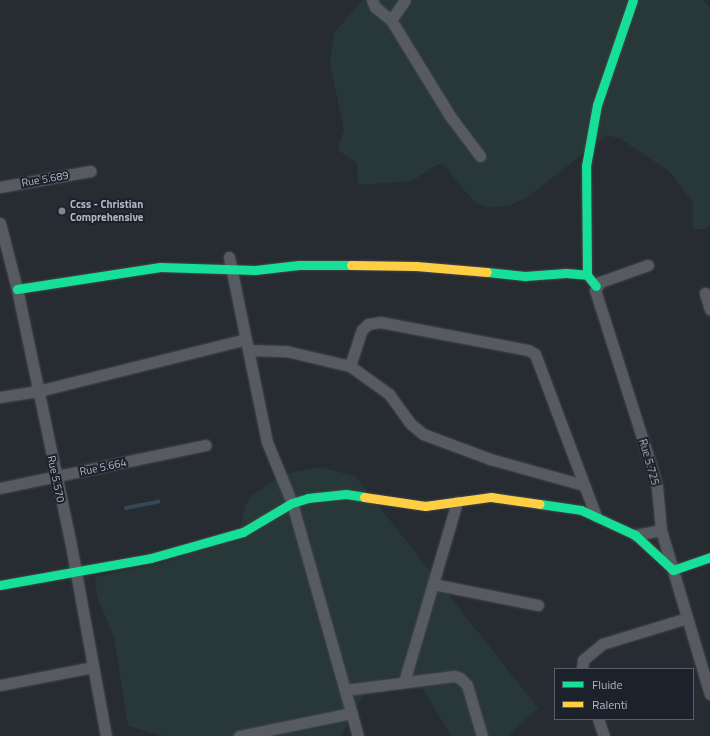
<!DOCTYPE html>
<html>
<head>
<meta charset="utf-8">
<style>
  body { margin:0 }
  #map { position:relative; width:710px; height:736px; overflow:hidden; background:#272c32; font-family:"Titillium Web",sans-serif }
  div>[style] { position:absolute }
  [style*='--x'] { left:calc(var(--x)*1px); top:calc(var(--y)*1px); width:calc(var(--w)*1px); rotate:calc(var(--a)*1deg) }
  .green>* { inset:0; background:#283738 }
  .stream>* { height:3.5px; margin:-1.75px; padding:0 1.75px; transform-origin:1.75px; border-radius:1.75px; background:#38465a }
  .roads { filter:drop-shadow(0 0 1px #43474b) drop-shadow(0 0 1px #43474b) }
  .street>* { height:11px; margin:-5.5px; padding:0 5.5px; transform-origin:5.5px; border-radius:5.5px; background:#575a61 }
  .fast>* { height:9px; margin:-4.5px; padding:0 4.5px; transform-origin:4.5px; border-radius:4.5px; background:#16e098 }
  .slow>* { height:9px; margin:-4.5px; padding:0 4.5px; transform-origin:4.5px; border-radius:4.5px; background:#ffcf43 }
  .dots>* { width:11px; height:11px; translate:-50% -50%; box-sizing:border-box; border:2px solid #1c222c; border-radius:50% }
  span { translate:-50% -50%; white-space:nowrap; text-align:center; line-height:1.15; -webkit-text-stroke:4px #1c222c; paint-order:stroke }
  .street-label { font-size:11px; color:#b1b8c3 }
  .poi-label { font-size:11px; color:#b1b8c3; font-weight:700 }
  .left { translate:0 -50%; text-align:left }
  .legend { position:absolute; left:554px; top:668px; width:140px; height:52px; box-sizing:border-box; background:#1c222c; border:1px solid #585e68; margin:0; padding:5px 7px; list-style:none; font-size:12px; color:#b1b8c3 }
  .legend li { display:flex; align-items:center; gap:8px; height:20px }
  .legend b { width:20px; border:1px solid #585e68 }
</style>
</head>
<body>
<div id="map">
  <div class="green">
    <div style="clip-path:polygon(362px 0,703px 0,710px 8px,710px 224px,705px 229px,693px 229px,693px 203px,670px 172px,621px 139px,607px 135px,525px 199px,508px 206px,486px 207px,475px 203px,443px 164px,438px 164px,412px 181px,358px 185px,357px 163px,339px 151px,338px 146px,344px 131px,330px 62px,334px 33px)"></div>
    <div style="clip-path:polygon(318px 467px,355px 476px,538px 708px,508px 736px,451px 736px,421px 686px,402px 676px,392px 676px,364px 693px,341px 736px,163px 736px,128px 726px,114px 637px,97px 596px,95px 577px,169px 561px,240px 527px,246px 504px,252px 495px,283px 474px)"></div>
  </div>
  <div class="stream">
    <div style="--x:126;--y:508;--w:33;--a:-11"></div>
  </div>
  <div class="roads">
    <div class="street">
      <div style="--x:372;--y:0;--w:8;--a:67"></div>
      <div style="--x:375;--y:7;--w:21;--a:39"></div>
      <div style="--x:391;--y:20;--w:113;--a:58.4"></div>
      <div style="--x:450;--y:116;--w:50;--a:53.1"></div>
      <div style="--x:391;--y:20;--w:24;--a:-55"></div>
      <div style="--x:0;--y:187;--w:92;--a:-10"></div>
      <div style="--x:0;--y:223;--w:68;--a:75.6"></div>
      <div style="--x:17;--y:289;--w:257;--a:78.1"></div>
      <div style="--x:70;--y:540;--w:199;--a:79.6"></div>
      <div style="--x:229;--y:257;--w:189;--a:78.4"></div>
      <div style="--x:267;--y:442;--w:66;--a:67.7"></div>
      <div style="--x:292;--y:503;--w:242;--a:74.2"></div>
      <div style="--x:648;--y:265;--w:51;--a:160.5"></div>
      <div style="--x:600;--y:282;--w:9;--a:122"></div>
      <div style="--x:595;--y:290;--w:177;--a:72.3"></div>
      <div style="--x:649;--y:459;--w:29;--a:74"></div>
      <div style="--x:657;--y:487;--w:43;--a:84.7"></div>
      <div style="--x:661;--y:530;--w:171;--a:73.4"></div>
      <div style="--x:705;--y:293;--w:17;--a:73"></div>
      <div style="--x:248;--y:350;--w:38;--a:2"></div>
      <div style="--x:286;--y:351;--w:66;--a:13.2"></div>
      <div style="--x:350;--y:366;--w:48;--a:35.7"></div>
      <div style="--x:389;--y:394;--w:37;--a:54"></div>
      <div style="--x:411;--y:424;--w:16;--a:40"></div>
      <div style="--x:423;--y:434;--w:72;--a:20.5"></div>
      <div style="--x:490;--y:459;--w:98;--a:15.5"></div>
      <div style="--x:350;--y:366;--w:38;--a:-72"></div>
      <div style="--x:362;--y:330;--w:8;--a:-45"></div>
      <div style="--x:368;--y:324;--w:12;--a:-9"></div>
      <div style="--x:380;--y:322;--w:151;--a:10.7"></div>
      <div style="--x:528;--y:350;--w:8;--a:30"></div>
      <div style="--x:535;--y:354;--w:173;--a:69.4"></div>
      <div style="--x:0;--y:397;--w:38;--a:-9"></div>
      <div style="--x:38;--y:391;--w:214;--a:-14"></div>
      <div style="--x:0;--y:488;--w:210;--a:-11.8"></div>
      <div style="--x:635;--y:535;--w:26;--a:-11"></div>
      <div style="--x:433;--y:584;--w:107;--a:11.3"></div>
      <div style="--x:582;--y:669;--w:9;--a:-84"></div>
      <div style="--x:583;--y:660;--w:25;--a:-40"></div>
      <div style="--x:602;--y:644;--w:89;--a:-17"></div>
      <div style="--x:404;--y:682;--w:188;--a:-73.6"></div>
      <div style="--x:0;--y:685;--w:95;--a:-11"></div>
      <div style="--x:345;--y:690;--w:110;--a:-7.3"></div>
      <div style="--x:454;--y:676;--w:6;--a:18"></div>
      <div style="--x:460;--y:678;--w:10;--a:45"></div>
      <div style="--x:467;--y:685;--w:53;--a:73.6"></div>
      <div style="--x:598;--y:719;--w:18;--a:71"></div>
      <div style="--x:239;--y:736;--w:115;--a:-11.5"></div>
    </div>
    <div class="fast">
      <div style="--x:487;--y:272;--w:38;--a:6"></div>
      <div style="--x:525;--y:276;--w:41;--a:-4.2"></div>
      <div style="--x:566;--y:273;--w:21;--a:5"></div>
      <div style="--x:587;--y:275;--w:14;--a:51"></div>
      <div style="--x:587;--y:275;--w:109;--a:-90.5"></div>
      <div style="--x:586;--y:166;--w:62;--a:-79.8"></div>
      <div style="--x:597;--y:105;--w:111;--a:-71.1"></div>
      <div style="--x:17;--y:289;--w:145;--a:-8.7"></div>
      <div style="--x:160;--y:267;--w:95;--a:1.8"></div>
      <div style="--x:255;--y:270;--w:44;--a:-6.5"></div>
      <div style="--x:299;--y:265;--w:52;--a:0"></div>
      <div style="--x:540;--y:504;--w:41;--a:8.3"></div>
      <div style="--x:581;--y:510;--w:60;--a:24.8"></div>
      <div style="--x:635;--y:535;--w:52;--a:42.6"></div>
      <div style="--x:673;--y:570;--w:39;--a:-19"></div>
      <div style="--x:0;--y:585;--w:153;--a:-10.1"></div>
      <div style="--x:151;--y:558;--w:96;--a:-15.8"></div>
      <div style="--x:243;--y:532;--w:57;--a:-30.6"></div>
      <div style="--x:292;--y:503;--w:17;--a:-17"></div>
      <div style="--x:308;--y:498;--w:38;--a:-6"></div>
      <div style="--x:346;--y:494;--w:18;--a:9"></div>
    </div>
    <div class="slow">
      <div style="--x:351;--y:265;--w:65;--a:0.9"></div>
      <div style="--x:416;--y:266;--w:71;--a:4.8"></div>
      <div style="--x:364;--y:497;--w:62;--a:8.4"></div>
      <div style="--x:425;--y:506;--w:67;--a:-7.8"></div>
      <div style="--x:491;--y:497;--w:49;--a:8.1"></div>
    </div>
  </div>
  <div class="dots">
    <div style="left:62px;top:211px;background:#818790"></div>
  </div>
  <div class="street-label">
    <span style="left:45px;top:179px;rotate:-10deg">Rue 5.689</span>
    <span style="left:649px;top:462px;rotate:74deg">Rue 5.725</span>
    <span style="left:103px;top:467px;rotate:-12deg">Rue 5.664</span>
    <span style="left:56px;top:479px;rotate:78deg">Rue 5.570</span>
  </div>
  <div class="poi-label">
    <span class="left" style="left:70px;top:211px">Ccss - Christian<br>Comprehensive</span>
  </div>
  <ul class="legend">
  <li><b style="height:5px;background:#16e098"></b>Fluide</li>
  <li><b style="height:5px;background:#ffcf43"></b>Ralenti</li>
  </ul>
</div>
</body>
</html>
